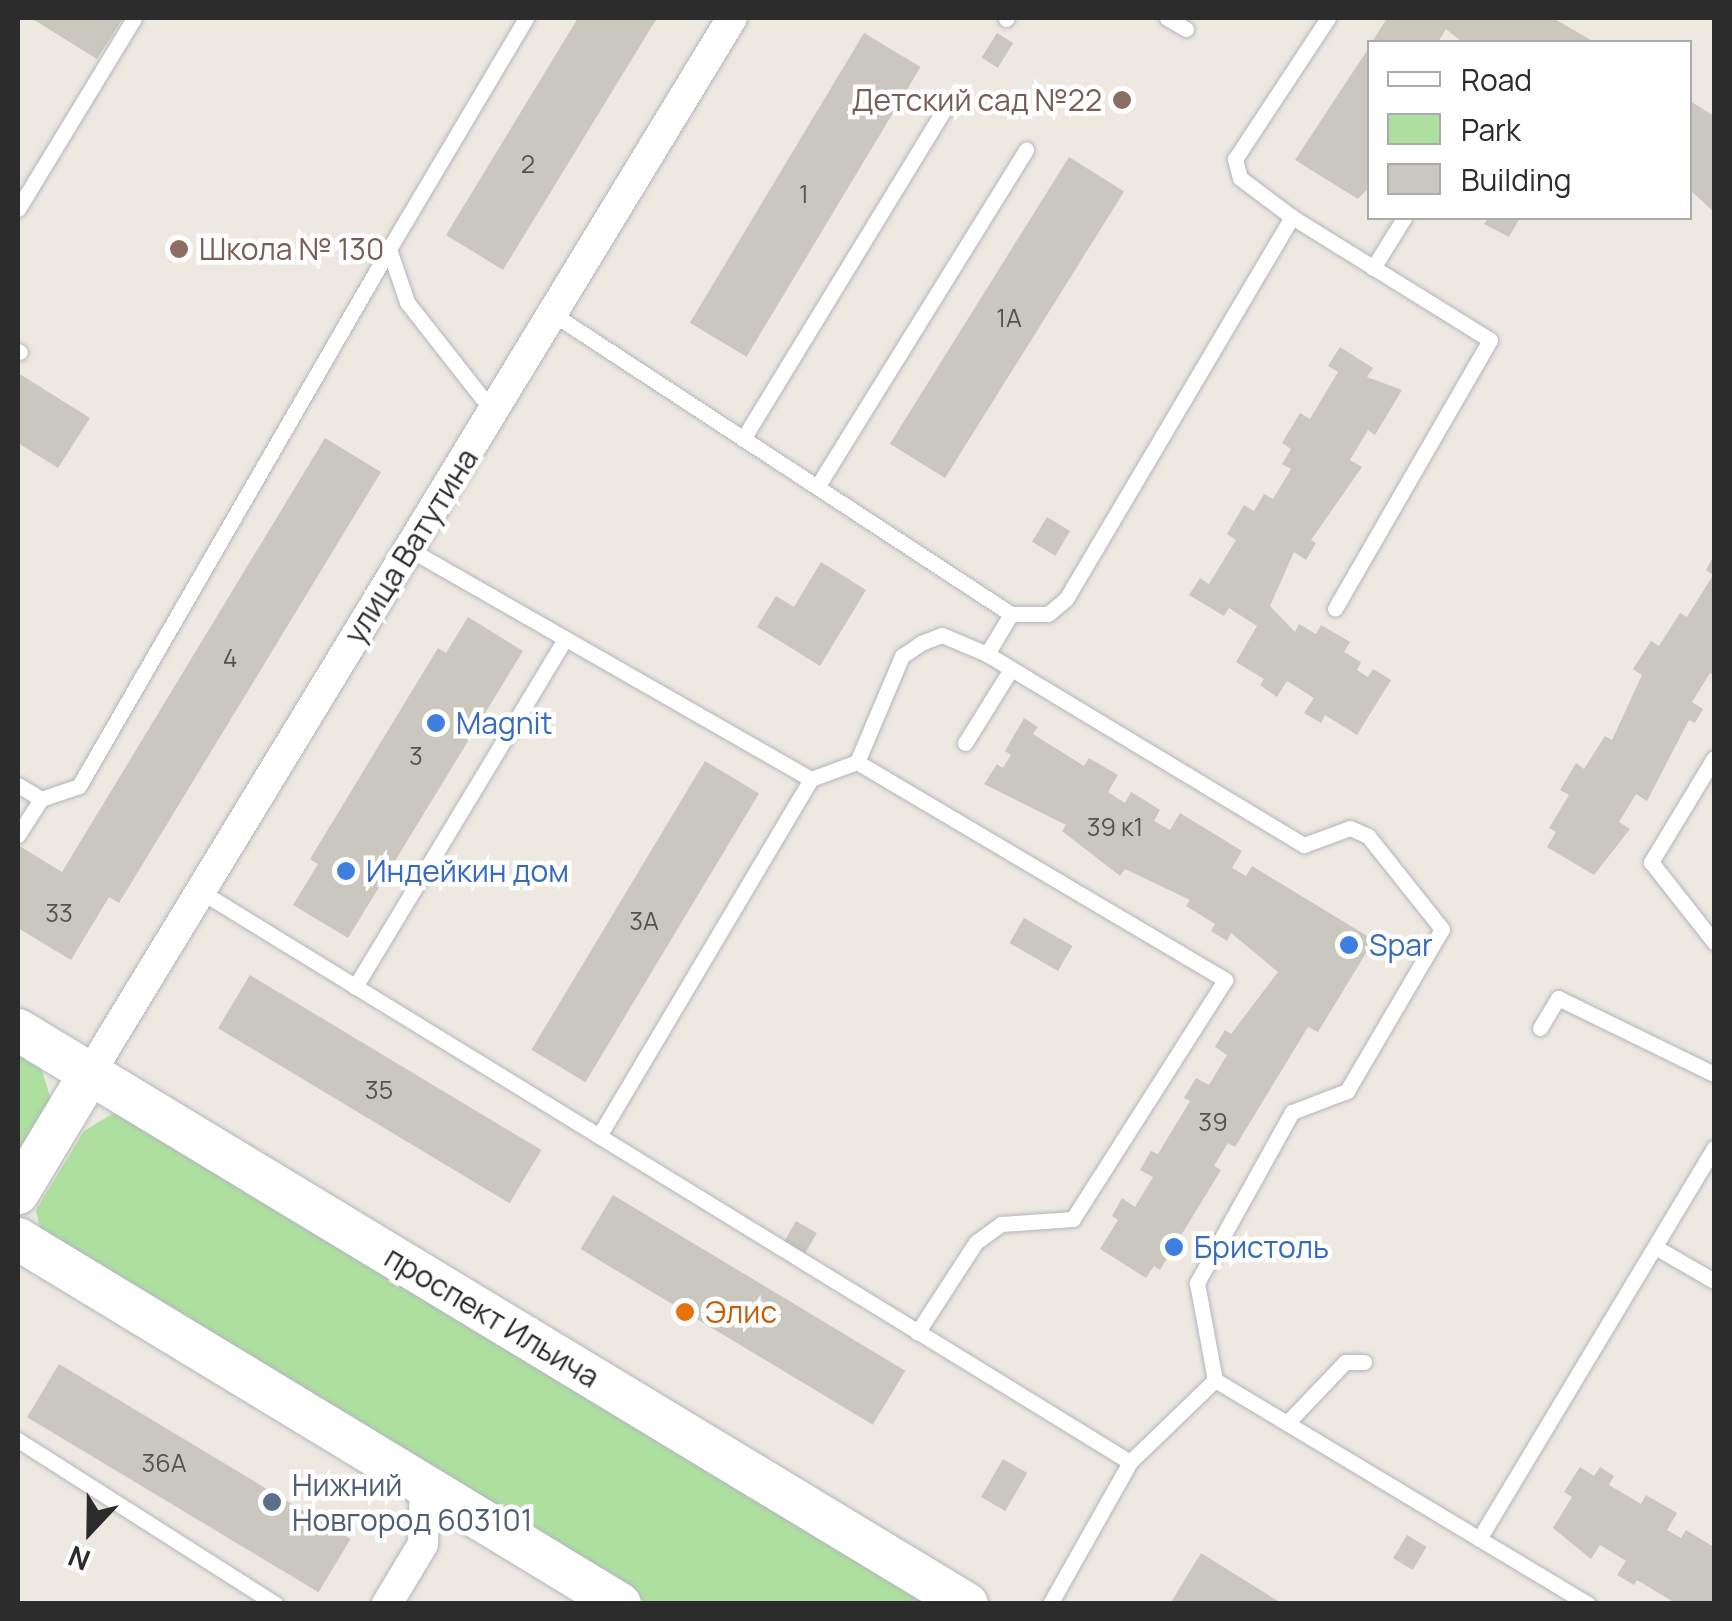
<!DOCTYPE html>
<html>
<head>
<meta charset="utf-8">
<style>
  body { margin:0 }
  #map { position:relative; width:1732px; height:1621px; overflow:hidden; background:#ede9e0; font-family:Manrope,sans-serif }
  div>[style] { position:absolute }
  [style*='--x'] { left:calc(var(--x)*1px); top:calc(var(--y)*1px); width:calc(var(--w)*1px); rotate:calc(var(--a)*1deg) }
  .green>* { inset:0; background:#ade09f }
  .building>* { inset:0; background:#c9c7be; transform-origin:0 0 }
  .roads { filter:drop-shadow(0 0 2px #b3b4bf) drop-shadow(0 0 2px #b3b4bf) }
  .lane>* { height:15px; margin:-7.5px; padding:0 7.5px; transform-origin:7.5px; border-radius:7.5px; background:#fff }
  .street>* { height:30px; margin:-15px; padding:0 15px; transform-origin:15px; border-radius:15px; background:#fff }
  .secondary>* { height:42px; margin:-21px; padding:0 21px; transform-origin:21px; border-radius:21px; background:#fff }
  .dots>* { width:28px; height:28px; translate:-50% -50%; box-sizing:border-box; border:5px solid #fff; border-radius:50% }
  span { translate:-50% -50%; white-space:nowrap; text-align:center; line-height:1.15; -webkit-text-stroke:9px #fff; paint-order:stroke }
  .number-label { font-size:25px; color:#535350 }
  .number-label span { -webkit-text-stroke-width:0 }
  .education-label { font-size:30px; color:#785e54 }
  .right { translate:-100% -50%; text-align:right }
  .left { translate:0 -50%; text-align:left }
  .street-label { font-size:30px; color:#2c2c2c }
  .shop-label { font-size:30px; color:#366cbe }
  .food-label { font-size:30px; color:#c56008 }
  .service-label { font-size:30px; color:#4e5e75 }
  .frame { position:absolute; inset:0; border:20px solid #2c2c2c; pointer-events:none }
  .legend { position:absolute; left:1367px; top:40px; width:325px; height:180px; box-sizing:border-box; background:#fff; border:2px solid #ababab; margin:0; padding:12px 18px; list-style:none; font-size:30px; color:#2c2c2c }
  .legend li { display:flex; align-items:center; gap:20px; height:50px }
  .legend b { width:50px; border:2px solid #ababab }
  .north { position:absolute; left:40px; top:1481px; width:100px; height:100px; -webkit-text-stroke:8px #fff; paint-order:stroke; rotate:202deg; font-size:28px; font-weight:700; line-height:40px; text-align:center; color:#2c2c2c }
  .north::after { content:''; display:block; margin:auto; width:35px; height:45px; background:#2c2c2c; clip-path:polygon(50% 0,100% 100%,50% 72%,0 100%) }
</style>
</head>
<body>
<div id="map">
  <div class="green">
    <div style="clip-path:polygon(18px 1049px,41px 1068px,52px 1102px,18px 1159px)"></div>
    <div style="clip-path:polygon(112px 1114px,134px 1119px,936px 1603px,647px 1603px,54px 1246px,40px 1230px,36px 1210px,84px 1131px)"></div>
  </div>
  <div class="building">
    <div style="clip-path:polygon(31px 18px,123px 18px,97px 59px)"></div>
    <div style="clip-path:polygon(578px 18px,657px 18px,503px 270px,446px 235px)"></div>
    <div style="clip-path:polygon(1387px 18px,1553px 18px,1594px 42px,1462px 42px,1446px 29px,1438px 42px,1372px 42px)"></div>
    <div style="left:864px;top:33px;width:66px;height:338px;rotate:31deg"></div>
    <div style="left:997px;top:33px;width:19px;height:29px;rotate:32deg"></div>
    <div style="clip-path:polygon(1370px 46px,1370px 186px,1358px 199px,1295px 160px)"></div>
    <div style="clip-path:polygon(1690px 101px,1714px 116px,1714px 212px,1690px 190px)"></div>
    <div style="left:1069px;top:157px;width:65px;height:338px;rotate:32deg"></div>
    <div style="clip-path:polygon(1488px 218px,1520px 218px,1509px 237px,1484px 224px)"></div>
    <div style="clip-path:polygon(1340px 347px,1373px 368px,1367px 377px,1402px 390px,1375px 435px,1368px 430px,1350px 460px,1362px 467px,1311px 540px,1316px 543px,1306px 560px,1294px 552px,1270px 606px,1295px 632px,1299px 624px,1316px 634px,1321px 625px,1350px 642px,1344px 652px,1361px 662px,1357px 670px,1368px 677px,1373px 669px,1391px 680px,1357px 735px,1325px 715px,1321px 723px,1304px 713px,1314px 698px,1287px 681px,1277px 697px,1260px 685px,1264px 679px,1236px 662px,1257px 626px,1229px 608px,1224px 616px,1189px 595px,1200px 578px,1209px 584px,1236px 540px,1227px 534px,1244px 505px,1254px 511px,1264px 494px,1273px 499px,1291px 469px,1282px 464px,1291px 449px,1282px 443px,1300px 413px,1310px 419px,1338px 372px,1328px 366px)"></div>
    <div style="clip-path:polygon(18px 373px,90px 418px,58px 468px,18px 443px)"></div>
    <div style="clip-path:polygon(325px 438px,381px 472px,119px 903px,109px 897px,71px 960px,18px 928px,18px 845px,62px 872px)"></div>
    <div style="left:1047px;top:517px;width:27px;height:29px;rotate:31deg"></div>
    <div style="clip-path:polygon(1714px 555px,1714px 676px,1710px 673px,1692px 702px,1703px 709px,1695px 723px,1689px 720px,1647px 801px,1636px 794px,1619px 822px,1630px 829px,1594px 875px,1547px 847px,1556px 832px,1549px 828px,1569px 795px,1560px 790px,1576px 763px,1584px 769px,1605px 736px,1612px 740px,1642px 675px,1633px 669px,1651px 641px,1659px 646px,1680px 613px,1687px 617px,1713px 575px,1706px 570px)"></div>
    <div style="clip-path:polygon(821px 562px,866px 590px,820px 666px,757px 627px,776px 596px,794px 607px)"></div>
    <div style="clip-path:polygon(468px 617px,523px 651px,348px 938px,293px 905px,318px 864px,310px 859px,438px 648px,446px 653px)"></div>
    <div style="clip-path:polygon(1024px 718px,1038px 727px,1033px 734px,1084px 766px,1089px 758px,1118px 775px,1108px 792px,1125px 803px,1131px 792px,1146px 801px,1160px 810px,1154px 821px,1170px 830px,1180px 813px,1242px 851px,1232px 868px,1246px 876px,1252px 866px,1374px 940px,1318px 1032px,1308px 1027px,1235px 1147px,1228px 1143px,1214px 1166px,1221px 1170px,1160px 1270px,1154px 1266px,1146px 1278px,1100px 1249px,1118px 1220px,1112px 1216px,1122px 1198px,1135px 1207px,1153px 1177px,1140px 1170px,1151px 1151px,1158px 1154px,1190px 1101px,1184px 1098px,1196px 1078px,1209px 1085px,1227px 1055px,1215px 1047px,1225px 1030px,1231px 1034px,1278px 972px,1231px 933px,1227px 941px,1211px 931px,1215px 924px,1186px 906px,1190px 900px,1125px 869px,1120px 876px,1062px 831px,1066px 825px,984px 784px,997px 764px,1003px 768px,1011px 755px,1005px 751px)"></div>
    <div style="left:705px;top:761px;width:63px;height:337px;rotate:31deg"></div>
    <div style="left:1024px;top:918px;width:56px;height:29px;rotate:30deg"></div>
    <div style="left:250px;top:975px;width:340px;height:62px;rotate:31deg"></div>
    <div style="left:613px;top:1195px;width:341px;height:63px;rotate:31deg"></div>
    <div style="left:796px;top:1221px;width:24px;height:27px;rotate:30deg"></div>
    <div style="left:59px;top:1364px;width:340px;height:62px;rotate:31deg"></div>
    <div style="left:1003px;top:1459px;width:28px;height:44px;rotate:30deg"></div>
    <div style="clip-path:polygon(1580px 1467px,1594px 1476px,1600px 1467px,1614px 1476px,1609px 1485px,1641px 1504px,1646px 1495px,1677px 1513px,1667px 1530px,1681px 1538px,1686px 1530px,1714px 1547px,1714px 1604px,1677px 1604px,1637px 1580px,1634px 1585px,1617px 1575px,1626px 1561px,1600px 1545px,1591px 1559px,1553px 1528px,1572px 1497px,1564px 1492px)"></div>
    <div style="left:1407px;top:1535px;width:23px;height:27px;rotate:31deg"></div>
    <div style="clip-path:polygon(1201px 1553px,1283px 1604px,1170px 1604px)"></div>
  </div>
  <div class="roads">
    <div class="lane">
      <div style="--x:1167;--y:18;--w:22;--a:30"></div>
      <div style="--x:1006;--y:19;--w:1;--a:-45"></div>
      <div style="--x:18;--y:209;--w:223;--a:-58.7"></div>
      <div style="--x:1292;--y:217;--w:233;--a:31.8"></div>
      <div style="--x:1490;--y:340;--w:310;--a:120"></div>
      <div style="--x:1373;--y:268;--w:59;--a:-58.2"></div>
      <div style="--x:553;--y:314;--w:548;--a:33.23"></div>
      <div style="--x:1011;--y:614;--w:37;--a:0"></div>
      <div style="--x:1048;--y:614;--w:23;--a:-40"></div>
      <div style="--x:1066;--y:599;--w:444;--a:-59.4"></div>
      <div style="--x:1292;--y:217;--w:65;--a:-143.1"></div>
      <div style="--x:1240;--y:178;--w:20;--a:-105"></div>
      <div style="--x:1235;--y:159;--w:169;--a:-56.6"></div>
      <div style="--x:18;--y:351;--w:2;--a:27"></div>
      <div style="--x:494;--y:413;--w:141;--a:-128.1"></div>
      <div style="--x:407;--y:302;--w:56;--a:-108.8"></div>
      <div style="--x:389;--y:249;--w:269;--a:-59.3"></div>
      <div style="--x:743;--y:439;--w:395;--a:-58.6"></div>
      <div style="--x:817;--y:487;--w:397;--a:-58.2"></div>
      <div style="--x:409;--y:549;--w:463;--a:29.8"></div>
      <div style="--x:811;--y:779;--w:49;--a:-20.3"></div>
      <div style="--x:857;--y:762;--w:115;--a:-67"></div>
      <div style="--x:902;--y:656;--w:23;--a:-34"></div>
      <div style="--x:921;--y:643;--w:22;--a:-21"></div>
      <div style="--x:942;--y:635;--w:49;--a:22.9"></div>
      <div style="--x:1011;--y:614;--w:47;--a:121"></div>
      <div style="--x:987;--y:654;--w:370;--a:31.1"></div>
      <div style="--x:1304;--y:845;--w:49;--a:-20.3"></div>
      <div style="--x:1350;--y:828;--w:20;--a:24"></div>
      <div style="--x:1368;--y:836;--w:119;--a:51.5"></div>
      <div style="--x:1442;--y:929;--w:188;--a:120.4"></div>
      <div style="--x:1347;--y:1091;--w:59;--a:159.1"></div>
      <div style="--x:1292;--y:1112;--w:196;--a:119.1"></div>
      <div style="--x:1197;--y:1283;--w:99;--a:79.5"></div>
      <div style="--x:965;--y:743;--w:87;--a:-58.1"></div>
      <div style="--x:1714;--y:758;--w:122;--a:121.2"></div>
      <div style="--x:1651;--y:862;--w:102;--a:51.8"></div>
      <div style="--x:857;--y:762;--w:428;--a:30.6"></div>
      <div style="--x:1225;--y:980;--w:283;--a:122.5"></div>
      <div style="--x:1073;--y:1219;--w:72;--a:176"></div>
      <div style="--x:1001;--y:1224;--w:31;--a:144"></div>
      <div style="--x:976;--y:1242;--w:108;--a:123"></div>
      <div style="--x:18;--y:785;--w:27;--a:31"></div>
      <div style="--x:41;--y:799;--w:40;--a:-18.9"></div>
      <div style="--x:79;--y:786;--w:620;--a:-60"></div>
      <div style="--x:18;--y:835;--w:43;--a:-57.4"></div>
      <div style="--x:200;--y:891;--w:1091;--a:31.55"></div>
      <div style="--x:355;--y:987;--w:403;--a:-58.9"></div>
      <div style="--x:1540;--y:1028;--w:35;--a:-59"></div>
      <div style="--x:1558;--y:998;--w:174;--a:26"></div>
      <div style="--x:599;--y:1136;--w:415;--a:-59.3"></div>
      <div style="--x:1657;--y:1248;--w:66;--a:30.1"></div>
      <div style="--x:1287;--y:1423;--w:84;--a:-46.4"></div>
      <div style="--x:1345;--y:1362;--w:19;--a:0"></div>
      <div style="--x:18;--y:1440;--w:305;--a:32.5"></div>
      <div style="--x:1479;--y:1539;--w:456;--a:-59"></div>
      <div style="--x:1050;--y:1604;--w:163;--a:-60.6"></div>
      <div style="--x:1130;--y:1462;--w:118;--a:-44"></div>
      <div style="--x:1215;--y:1380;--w:435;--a:31"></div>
    </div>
    <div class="street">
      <div style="--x:90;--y:1073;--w:1235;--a:-58.68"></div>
      <div style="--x:387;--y:1604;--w:70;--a:-59"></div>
      <div style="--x:423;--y:1544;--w:59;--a:-88.1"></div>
    </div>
    <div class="secondary">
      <div style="--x:18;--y:1030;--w:1109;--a:31.17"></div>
      <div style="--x:18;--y:1193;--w:140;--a:-59"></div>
      <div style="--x:18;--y:1239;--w:704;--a:31.23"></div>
    </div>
  </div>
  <div class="dots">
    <div style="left:1122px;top:100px;background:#8d6e63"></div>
    <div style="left:179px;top:249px;background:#8d6e63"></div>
    <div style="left:436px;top:723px;background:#3f7fe0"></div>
    <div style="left:346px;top:871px;background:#3f7fe0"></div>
    <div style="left:1349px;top:945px;background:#3f7fe0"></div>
    <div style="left:1174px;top:1247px;background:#3f7fe0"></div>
    <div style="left:685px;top:1312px;background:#e8710a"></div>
    <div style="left:272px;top:1502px;background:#5c6f8a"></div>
  </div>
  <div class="number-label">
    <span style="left:528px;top:164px">2</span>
    <span style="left:804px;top:194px">1</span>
    <span style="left:1009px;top:318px">1А</span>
    <span style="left:230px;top:658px">4</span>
    <span style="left:416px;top:756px">3</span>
    <span style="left:1115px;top:827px">39 к1</span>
    <span style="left:59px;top:913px">33</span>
    <span style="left:644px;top:921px">3А</span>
    <span style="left:379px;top:1090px">35</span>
    <span style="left:1213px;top:1122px">39</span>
    <span style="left:164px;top:1463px">36А</span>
  </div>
  <div class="education-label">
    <span class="right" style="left:1102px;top:100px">Детский сад №22</span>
    <span class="left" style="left:199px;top:249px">Школа № 130</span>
  </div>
  <div class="street-label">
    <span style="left:411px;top:546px;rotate:-58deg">улица Ватутина</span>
    <span style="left:492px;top:1317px;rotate:31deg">проспект Ильича</span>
  </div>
  <div class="shop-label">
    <span class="left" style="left:456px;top:723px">Magnit</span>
    <span class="left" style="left:366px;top:871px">Индейкин дом</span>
    <span class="left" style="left:1369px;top:945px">Spar</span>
    <span class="left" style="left:1194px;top:1247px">Бристоль</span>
  </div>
  <div class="food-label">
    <span class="left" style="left:705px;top:1312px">Элис</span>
  </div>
  <div class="service-label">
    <span class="left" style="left:292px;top:1502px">Нижний<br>Новгород 603101</span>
  </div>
  <div class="frame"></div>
  <ul class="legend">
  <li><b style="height:12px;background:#fff"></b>Road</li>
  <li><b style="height:28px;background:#ade09f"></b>Park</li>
  <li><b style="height:28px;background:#c9c7be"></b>Building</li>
  </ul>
  <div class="north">N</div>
</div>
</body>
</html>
